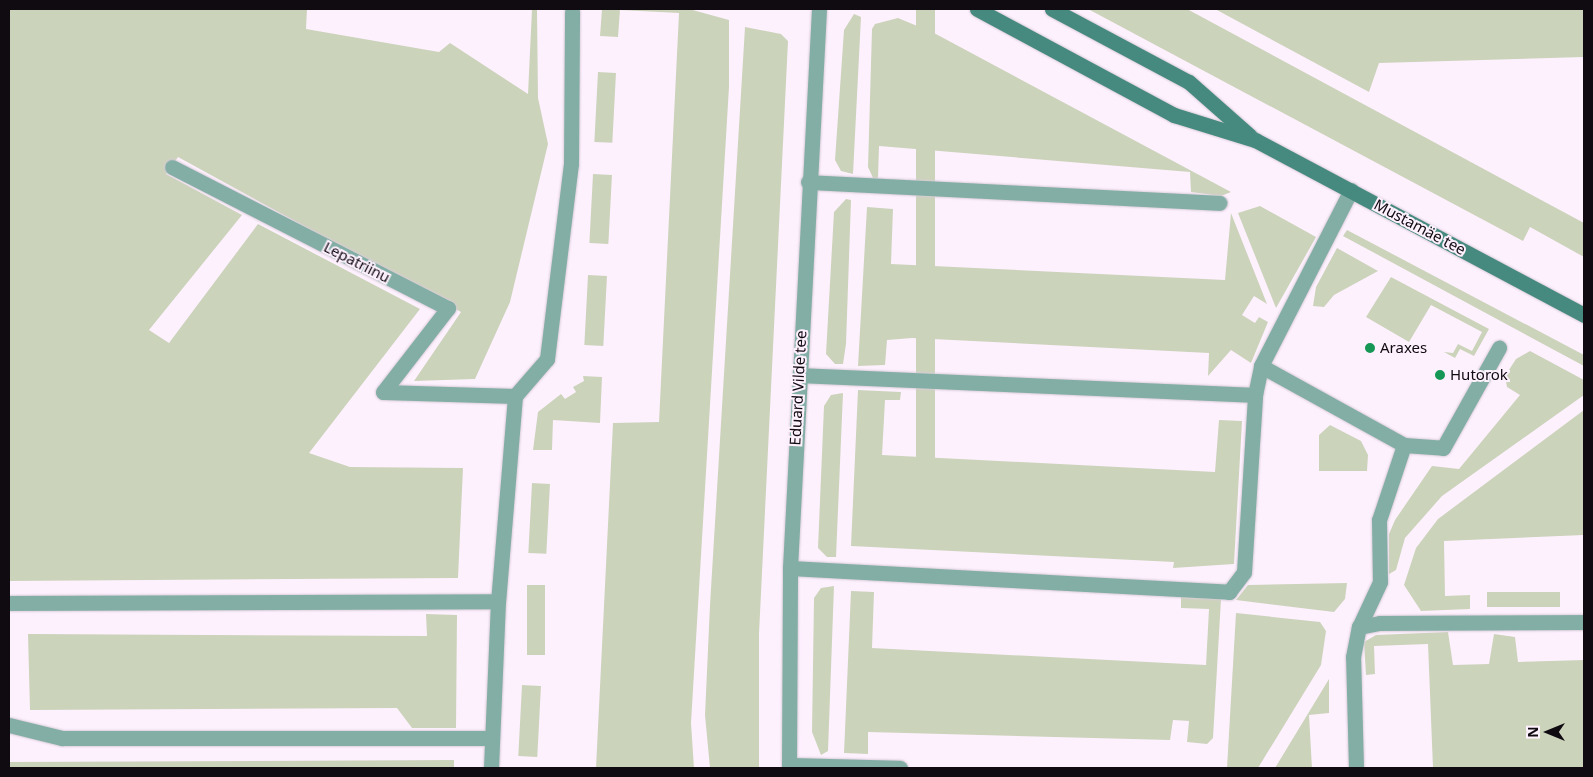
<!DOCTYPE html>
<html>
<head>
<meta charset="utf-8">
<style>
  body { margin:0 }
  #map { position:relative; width:1593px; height:777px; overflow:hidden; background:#fef1fe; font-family:"Noto Sans",sans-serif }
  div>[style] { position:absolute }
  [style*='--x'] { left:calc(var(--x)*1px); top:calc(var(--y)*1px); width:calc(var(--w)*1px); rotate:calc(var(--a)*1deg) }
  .green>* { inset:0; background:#ccd3bb; transform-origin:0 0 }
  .roads { filter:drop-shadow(0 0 1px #d8ccd8) drop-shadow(0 0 1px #d8ccd8) }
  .minor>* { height:15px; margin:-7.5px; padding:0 7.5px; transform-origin:7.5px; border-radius:7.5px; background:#83aea6 }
  .tertiary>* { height:15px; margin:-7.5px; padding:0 7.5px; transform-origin:7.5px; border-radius:7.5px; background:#83aea6 }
  .secondary>* { height:15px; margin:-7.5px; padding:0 7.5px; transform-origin:7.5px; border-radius:7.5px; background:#468a7f }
  .dots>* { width:14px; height:14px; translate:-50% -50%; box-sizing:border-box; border:2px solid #fef1fe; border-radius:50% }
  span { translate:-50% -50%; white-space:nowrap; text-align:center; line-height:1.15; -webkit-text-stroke:4px #fef1fe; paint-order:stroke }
  .street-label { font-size:15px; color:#100a11 }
  .poi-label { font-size:15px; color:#100a11 }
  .left { translate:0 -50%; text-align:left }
  .frame { position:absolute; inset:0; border:10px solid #100a11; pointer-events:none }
  .north { position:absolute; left:1523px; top:707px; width:50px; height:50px; -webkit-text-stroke:4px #fef1fe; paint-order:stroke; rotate:270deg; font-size:14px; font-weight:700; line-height:20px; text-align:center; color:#100a11 }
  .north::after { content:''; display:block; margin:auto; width:18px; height:22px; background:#100a11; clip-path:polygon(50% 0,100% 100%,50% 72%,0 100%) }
</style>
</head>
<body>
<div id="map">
  <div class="green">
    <div style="clip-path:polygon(9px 9px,307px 9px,306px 29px,439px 52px,450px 43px,528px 94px,532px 9px,537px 9px,538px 98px,548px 144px,510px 302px,475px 379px,414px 381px,461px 312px,178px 157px,166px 174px,242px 215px,149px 330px,169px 343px,258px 224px,420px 309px,309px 453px,350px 467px,463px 468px,458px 578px,9px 581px)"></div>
    <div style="clip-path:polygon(602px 9px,689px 9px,729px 20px,729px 87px,691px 723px,694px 768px,596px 768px,613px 423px,659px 422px,679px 13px,620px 10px,618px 37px,600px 36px)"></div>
    <div style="left:916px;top:9px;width:19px;height:460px"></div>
    <div style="clip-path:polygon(1088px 9px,1187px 9px,1584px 223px,1584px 257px,1530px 227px,1523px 241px)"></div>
    <div style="clip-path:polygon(1215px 9px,1584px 9px,1584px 57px,1379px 63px,1369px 92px)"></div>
    <div style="clip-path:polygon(854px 14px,861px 17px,853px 174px,841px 171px,835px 160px,844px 30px)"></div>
    <div style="clip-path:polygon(898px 18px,934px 33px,1231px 192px,1221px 196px,1191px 192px,1190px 172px,879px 146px,878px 178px,873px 178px,868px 167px,872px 29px,875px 24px)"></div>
    <div style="clip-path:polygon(745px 27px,781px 34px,788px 41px,759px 634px,759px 768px,710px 768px,705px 715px,710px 605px)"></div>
    <div style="left:598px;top:72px;width:18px;height:70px;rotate:3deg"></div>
    <div style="left:593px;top:174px;width:19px;height:69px;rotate:3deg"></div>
    <div style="clip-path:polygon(846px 199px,851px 200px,846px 344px,843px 364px,835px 364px,826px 354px,834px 212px)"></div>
    <div style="clip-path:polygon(1260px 206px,1316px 237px,1276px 308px,1238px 213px)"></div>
    <div style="clip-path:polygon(867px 207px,893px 209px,891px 264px,1225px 280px,1231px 213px,1267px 304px,1254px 296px,1242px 315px,1255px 323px,1259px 317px,1268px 322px,1251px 363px,1231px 350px,1208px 376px,1209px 353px,912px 338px,887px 340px,885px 365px,858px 366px)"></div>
    <div style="clip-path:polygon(1347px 230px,1584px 355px,1584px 366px,1343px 236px)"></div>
    <div style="clip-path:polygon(1337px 248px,1378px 271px,1334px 295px,1324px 307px,1313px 306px,1316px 287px)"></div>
    <div style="left:588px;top:275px;width:19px;height:70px;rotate:3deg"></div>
    <div style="clip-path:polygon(1391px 277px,1489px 329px,1474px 356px,1460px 349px,1455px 358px,1444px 352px,1453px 353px,1458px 344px,1472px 351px,1482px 332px,1431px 305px,1409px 342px,1366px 317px)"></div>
    <div style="clip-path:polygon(1530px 351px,1584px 380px,1584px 395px,1442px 496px,1405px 538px,1396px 570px,1389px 574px,1389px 534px,1395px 520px,1432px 466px,1459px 469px,1520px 395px,1507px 387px,1505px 376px,1516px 359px)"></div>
    <div style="clip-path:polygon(583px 376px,602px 377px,600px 423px,553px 420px,552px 450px,533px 450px,538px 412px,561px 394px,565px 399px,576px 392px,573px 387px,584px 381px)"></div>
    <div style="clip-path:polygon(858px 390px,901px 392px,900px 400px,885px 400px,882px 455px,1215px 472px,1219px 420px,1242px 421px,1234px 564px,1173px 568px,1174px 562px,851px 546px)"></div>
    <div style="clip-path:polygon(843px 393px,836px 557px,827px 557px,818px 548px,824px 406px,831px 395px)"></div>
    <div style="clip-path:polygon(1584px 410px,1584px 535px,1444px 541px,1445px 596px,1470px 595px,1470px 609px,1421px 611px,1404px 585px,1416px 548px,1438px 519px)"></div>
    <div style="clip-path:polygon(1330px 425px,1361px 441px,1368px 455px,1367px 471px,1319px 471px,1319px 435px)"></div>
    <div style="left:532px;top:483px;width:18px;height:70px;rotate:3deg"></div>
    <div style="clip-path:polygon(1347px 583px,1345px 599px,1334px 612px,1236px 600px,1248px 585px)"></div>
    <div style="left:527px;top:585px;width:18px;height:70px"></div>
    <div style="clip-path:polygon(834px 586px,828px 751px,821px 755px,812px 732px,814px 598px,821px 588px)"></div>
    <div style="clip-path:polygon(851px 591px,874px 592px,872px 648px,1206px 665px,1209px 609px,1181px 608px,1181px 597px,1221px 599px,1213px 738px,1207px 744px,1187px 742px,1189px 721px,1173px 720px,1170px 740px,868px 732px,868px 754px,844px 753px)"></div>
    <div style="left:1560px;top:592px;width:15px;height:73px;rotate:90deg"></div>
    <div style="clip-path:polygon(1236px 613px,1320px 622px,1326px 631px,1321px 665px,1258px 768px,1227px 768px)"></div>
    <div style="clip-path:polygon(426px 614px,457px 615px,456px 728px,412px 728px,397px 708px,30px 710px,28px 634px,427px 636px)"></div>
    <div style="clip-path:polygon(1448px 632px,1453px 665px,1489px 664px,1494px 634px,1515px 637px,1518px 662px,1584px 660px,1584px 768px,1433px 768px,1428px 644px,1374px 646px,1375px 674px,1366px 675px,1364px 642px,1376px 635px)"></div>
    <div style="clip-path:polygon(1329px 679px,1329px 713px,1309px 715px,1312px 768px,1275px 768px)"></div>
    <div style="left:522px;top:685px;width:19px;height:71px;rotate:3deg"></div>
    <div style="clip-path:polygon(454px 760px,454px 768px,9px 768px,9px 762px)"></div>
  </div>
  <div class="roads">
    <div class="minor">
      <div style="--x:172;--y:167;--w:310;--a:27.1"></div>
      <div style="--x:448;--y:308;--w:106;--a:127.7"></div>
      <div style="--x:808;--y:182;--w:412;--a:2.9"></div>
      <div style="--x:1351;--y:190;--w:198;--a:117.1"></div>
      <div style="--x:1261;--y:366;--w:163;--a:28.9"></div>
      <div style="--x:1404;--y:445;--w:79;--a:108.4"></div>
      <div style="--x:1379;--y:520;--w:62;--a:89.1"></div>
      <div style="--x:1380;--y:582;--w:50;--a:115"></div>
      <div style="--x:383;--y:392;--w:132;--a:1.7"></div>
      <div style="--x:515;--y:396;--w:206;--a:94.7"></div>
      <div style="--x:498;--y:601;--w:167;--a:92.4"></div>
      <div style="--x:1255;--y:395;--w:30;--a:-78"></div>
      <div style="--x:515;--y:396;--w:49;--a:-49.1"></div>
      <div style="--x:547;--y:359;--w:196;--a:-83"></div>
      <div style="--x:571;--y:164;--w:152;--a:-89.6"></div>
      <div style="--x:1404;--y:445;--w:39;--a:4"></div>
      <div style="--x:1443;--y:448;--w:115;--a:-60.8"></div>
      <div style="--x:790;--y:568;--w:440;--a:3.1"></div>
      <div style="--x:1229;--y:592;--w:25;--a:-53"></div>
      <div style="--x:1244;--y:572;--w:177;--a:-86.4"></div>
      <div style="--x:1255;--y:395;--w:456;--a:-177.5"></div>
      <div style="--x:9;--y:603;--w:489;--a:-0.2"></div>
      <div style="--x:9;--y:725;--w:55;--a:13.8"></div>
      <div style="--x:62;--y:738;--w:429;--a:0"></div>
      <div style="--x:789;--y:765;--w:111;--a:1.5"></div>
      <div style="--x:1356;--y:768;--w:111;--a:-91.5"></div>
      <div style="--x:1353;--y:657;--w:31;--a:-79"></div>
      <div style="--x:1359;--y:627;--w:21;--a:-11"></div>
      <div style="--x:1380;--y:623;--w:204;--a:-0.3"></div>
    </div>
    <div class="tertiary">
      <div style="--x:789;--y:768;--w:200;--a:-89.7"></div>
      <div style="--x:790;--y:568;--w:560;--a:-87.03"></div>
    </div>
    <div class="secondary">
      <div style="--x:977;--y:9;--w:224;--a:28.3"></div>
      <div style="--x:1174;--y:115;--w:85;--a:17.2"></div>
      <div style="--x:1255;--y:140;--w:373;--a:28"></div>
      <div style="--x:1052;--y:9;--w:155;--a:28.1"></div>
      <div style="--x:1189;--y:82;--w:81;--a:41.5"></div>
    </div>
  </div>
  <div class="dots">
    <div style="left:1370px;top:348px;background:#169755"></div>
    <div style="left:1440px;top:375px;background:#169755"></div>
  </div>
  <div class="street-label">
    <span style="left:1420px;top:227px;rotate:28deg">Mustamäe tee</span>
    <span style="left:357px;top:262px;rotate:27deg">Lepatriinu</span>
    <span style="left:798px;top:388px;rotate:-87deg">Eduard Vilde tee</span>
  </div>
  <div class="poi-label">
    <span class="left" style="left:1380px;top:348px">Araxes</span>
    <span class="left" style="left:1450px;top:375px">Hutorok</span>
  </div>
  <div class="frame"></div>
  <div class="north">N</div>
</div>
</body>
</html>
